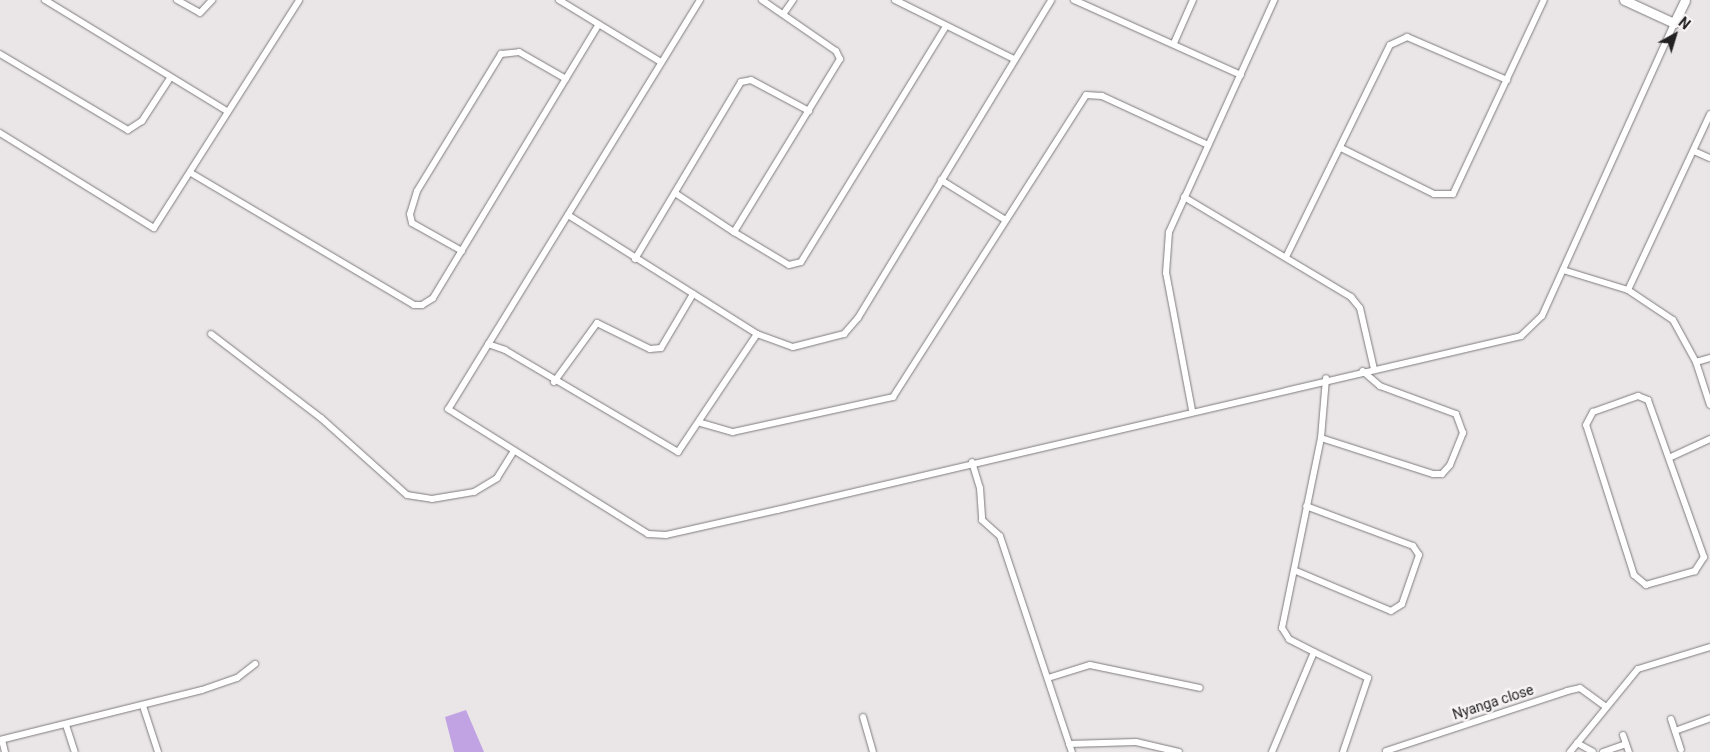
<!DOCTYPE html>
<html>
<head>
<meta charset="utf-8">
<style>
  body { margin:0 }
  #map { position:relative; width:1710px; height:752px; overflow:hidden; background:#eae6e7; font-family:Roboto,sans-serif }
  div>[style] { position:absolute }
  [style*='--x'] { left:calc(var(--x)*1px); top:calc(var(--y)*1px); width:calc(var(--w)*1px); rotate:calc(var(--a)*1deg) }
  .water>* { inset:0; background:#c1a3e3 }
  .roads { filter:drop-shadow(0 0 1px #7f7b7d) drop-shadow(0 0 1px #7f7b7d) }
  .street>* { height:6px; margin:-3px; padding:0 3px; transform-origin:3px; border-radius:3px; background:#fff }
  .secondary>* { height:9px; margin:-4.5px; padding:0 4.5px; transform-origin:4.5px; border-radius:4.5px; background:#fff }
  span { translate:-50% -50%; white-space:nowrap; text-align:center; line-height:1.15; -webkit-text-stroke:5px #f7f3f5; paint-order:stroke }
  .street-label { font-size:14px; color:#232122 }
  .north { position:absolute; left:1650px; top:10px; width:50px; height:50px; -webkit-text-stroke:4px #f7f3f5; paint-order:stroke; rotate:39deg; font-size:14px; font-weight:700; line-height:20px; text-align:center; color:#232122 }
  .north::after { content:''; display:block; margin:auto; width:18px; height:22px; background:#232122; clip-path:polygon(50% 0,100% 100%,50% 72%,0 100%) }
</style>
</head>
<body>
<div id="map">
  <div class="water">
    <div style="clip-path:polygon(466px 710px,484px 752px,454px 752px,445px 717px)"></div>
  </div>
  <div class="roads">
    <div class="street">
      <div style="--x:45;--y:0;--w:213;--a:31.4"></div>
      <div style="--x:177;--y:0;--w:26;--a:29"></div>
      <div style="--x:200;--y:13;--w:18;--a:-47"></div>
      <div style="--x:559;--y:0;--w:119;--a:31.3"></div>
      <div style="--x:700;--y:0;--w:480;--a:121.6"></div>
      <div style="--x:448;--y:409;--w:236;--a:32"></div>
      <div style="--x:648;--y:534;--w:18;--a:3"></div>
      <div style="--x:666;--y:535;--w:114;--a:-12.7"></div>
      <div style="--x:777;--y:510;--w:764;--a:-13.16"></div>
      <div style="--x:1521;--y:336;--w:29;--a:-44"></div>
      <div style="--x:1542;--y:316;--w:321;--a:-65.7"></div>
      <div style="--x:762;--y:0;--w:90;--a:34.6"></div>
      <div style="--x:836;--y:51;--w:9;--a:63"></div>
      <div style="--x:840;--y:59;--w:203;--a:121.5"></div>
      <div style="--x:734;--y:232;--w:64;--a:31"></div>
      <div style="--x:789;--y:265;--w:12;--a:-14"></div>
      <div style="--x:801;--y:262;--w:275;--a:-58.4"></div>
      <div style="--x:895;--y:0;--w:133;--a:26.4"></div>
      <div style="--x:1074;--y:0;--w:183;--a:24.2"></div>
      <div style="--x:784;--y:13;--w:16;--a:-55"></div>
      <div style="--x:1174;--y:43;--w:47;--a:-66.2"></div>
      <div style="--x:0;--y:54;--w:149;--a:30.7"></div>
      <div style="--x:128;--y:130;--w:17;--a:-33"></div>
      <div style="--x:142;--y:121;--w:51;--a:-56.9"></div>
      <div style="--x:0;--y:133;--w:181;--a:31.7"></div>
      <div style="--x:154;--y:228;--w:270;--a:-57.5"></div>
      <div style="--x:1341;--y:148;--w:104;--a:26.3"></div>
      <div style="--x:1434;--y:194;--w:19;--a:0"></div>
      <div style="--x:1453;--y:194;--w:214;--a:-64.9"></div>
      <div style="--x:1694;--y:151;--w:17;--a:24"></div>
      <div style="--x:191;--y:173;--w:259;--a:30.6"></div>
      <div style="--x:414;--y:305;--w:8;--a:0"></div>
      <div style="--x:422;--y:305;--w:13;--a:-32"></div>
      <div style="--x:433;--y:298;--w:320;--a:-58.8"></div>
      <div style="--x:941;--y:180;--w:74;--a:31.8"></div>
      <div style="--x:675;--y:193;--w:71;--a:33.5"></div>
      <div style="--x:1184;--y:197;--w:195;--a:30.9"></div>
      <div style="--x:1351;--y:297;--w:14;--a:51"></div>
      <div style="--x:1360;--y:308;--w:63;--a:77.1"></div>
      <div style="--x:568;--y:215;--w:223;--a:32.2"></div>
      <div style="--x:757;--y:334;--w:38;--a:20"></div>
      <div style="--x:793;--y:347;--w:53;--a:-14.3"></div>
      <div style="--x:844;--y:334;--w:21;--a:-49"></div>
      <div style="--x:858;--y:318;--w:372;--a:-58.7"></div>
      <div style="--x:462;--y:251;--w:57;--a:-150.8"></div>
      <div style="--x:412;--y:223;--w:9;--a:-103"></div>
      <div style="--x:410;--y:214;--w:24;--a:-73"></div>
      <div style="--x:417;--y:191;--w:161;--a:-58.5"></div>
      <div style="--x:501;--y:54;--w:18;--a:-6"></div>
      <div style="--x:519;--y:52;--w:54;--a:29.9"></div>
      <div style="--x:1286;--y:257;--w:236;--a:-63.9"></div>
      <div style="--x:1390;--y:45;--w:19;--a:-25"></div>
      <div style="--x:1407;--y:37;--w:109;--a:23.3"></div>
      <div style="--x:635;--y:259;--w:206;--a:-59.1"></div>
      <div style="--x:741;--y:82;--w:10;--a:-11"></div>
      <div style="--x:751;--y:80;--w:66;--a:28.1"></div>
      <div style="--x:1563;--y:270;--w:68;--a:17.1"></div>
      <div style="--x:1628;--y:290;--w:54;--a:33.7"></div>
      <div style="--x:1673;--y:320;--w:48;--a:61.3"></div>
      <div style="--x:1696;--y:362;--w:45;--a:72"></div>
      <div style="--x:1628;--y:290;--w:194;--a:-65"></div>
      <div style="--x:211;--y:334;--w:138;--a:37.4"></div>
      <div style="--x:321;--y:418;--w:115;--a:41.8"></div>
      <div style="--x:407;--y:495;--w:25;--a:9"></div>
      <div style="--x:432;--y:499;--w:43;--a:-9.5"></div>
      <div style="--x:474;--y:492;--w:27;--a:-31"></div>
      <div style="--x:497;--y:478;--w:31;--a:-58"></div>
      <div style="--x:488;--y:344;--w:18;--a:19"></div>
      <div style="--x:505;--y:350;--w:201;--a:30.5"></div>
      <div style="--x:678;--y:452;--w:142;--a:-56.2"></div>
      <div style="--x:1696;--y:362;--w:15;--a:-16"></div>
      <div style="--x:554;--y:382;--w:73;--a:-53.9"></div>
      <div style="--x:597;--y:323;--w:59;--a:26.1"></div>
      <div style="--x:650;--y:349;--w:11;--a:-5"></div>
      <div style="--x:661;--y:348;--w:63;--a:-59.3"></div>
      <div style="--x:1638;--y:396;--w:11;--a:22"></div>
      <div style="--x:1648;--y:400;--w:167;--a:70.4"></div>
      <div style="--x:1704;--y:557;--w:17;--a:123"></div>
      <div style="--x:1695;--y:571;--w:51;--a:164.1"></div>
      <div style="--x:1646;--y:585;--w:16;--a:-140"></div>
      <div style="--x:1634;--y:575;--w:157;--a:-107.7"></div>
      <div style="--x:1586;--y:425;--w:15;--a:-62"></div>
      <div style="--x:1593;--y:412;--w:48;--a:-19.6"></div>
      <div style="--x:1192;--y:410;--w:139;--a:-100.7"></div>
      <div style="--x:1166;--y:273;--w:41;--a:-85.8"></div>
      <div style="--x:1169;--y:232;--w:255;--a:-65.6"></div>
      <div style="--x:701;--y:423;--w:33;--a:16"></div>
      <div style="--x:733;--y:432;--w:164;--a:-12.3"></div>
      <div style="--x:893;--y:397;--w:358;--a:-57.4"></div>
      <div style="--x:1086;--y:95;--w:16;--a:4"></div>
      <div style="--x:1102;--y:96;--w:117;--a:24.8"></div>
      <div style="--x:1321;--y:438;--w:118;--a:17.8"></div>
      <div style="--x:1433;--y:474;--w:9;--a:0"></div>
      <div style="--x:1442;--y:474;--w:12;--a:-48"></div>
      <div style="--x:1450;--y:465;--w:35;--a:-68"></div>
      <div style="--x:1463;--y:433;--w:20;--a:-110"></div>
      <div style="--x:1456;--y:414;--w:81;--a:-159.8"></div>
      <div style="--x:1380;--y:386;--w:23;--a:-139"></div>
      <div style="--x:1671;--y:457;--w:43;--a:-24.8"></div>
      <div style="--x:972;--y:462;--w:27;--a:73"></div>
      <div style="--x:980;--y:488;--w:32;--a:86"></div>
      <div style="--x:982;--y:520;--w:24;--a:42"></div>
      <div style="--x:1000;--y:536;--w:228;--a:71.6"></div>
      <div style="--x:1296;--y:571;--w:103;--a:22.8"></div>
      <div style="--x:1391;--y:611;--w:13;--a:-32"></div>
      <div style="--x:1402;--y:604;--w:52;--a:-70.9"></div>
      <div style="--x:1419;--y:555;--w:11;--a:-124"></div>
      <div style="--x:1413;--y:546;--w:114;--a:-159.5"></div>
      <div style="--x:1314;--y:652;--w:60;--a:25.7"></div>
      <div style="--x:1368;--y:678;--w:78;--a:108.7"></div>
      <div style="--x:1048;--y:678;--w:44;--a:-17.2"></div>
      <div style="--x:1090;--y:665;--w:112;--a:11.8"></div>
      <div style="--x:143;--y:706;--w:48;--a:71.9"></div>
      <div style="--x:863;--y:717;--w:36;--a:74"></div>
      <div style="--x:1671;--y:719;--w:32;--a:72"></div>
      <div style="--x:66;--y:725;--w:28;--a:72"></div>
      <div style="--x:1675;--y:731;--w:37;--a:-20"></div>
      <div style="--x:1623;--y:735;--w:18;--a:71"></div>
      <div style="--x:0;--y:740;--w:208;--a:-13.9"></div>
      <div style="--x:202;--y:690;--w:37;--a:-19"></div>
      <div style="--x:237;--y:678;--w:23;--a:-38"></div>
      <div style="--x:2;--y:740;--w:12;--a:76"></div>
      <div style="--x:1577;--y:743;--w:18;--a:29"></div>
      <div style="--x:1069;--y:744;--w:67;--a:-1.7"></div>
      <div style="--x:1136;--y:742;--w:44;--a:13.1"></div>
      <div style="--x:1386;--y:751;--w:191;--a:-18.3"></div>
      <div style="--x:1567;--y:691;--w:13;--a:-13"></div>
      <div style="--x:1580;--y:688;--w:31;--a:36"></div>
      <div style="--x:1272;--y:752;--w:108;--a:-67.2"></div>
      <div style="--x:1314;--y:652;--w:28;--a:-153"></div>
      <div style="--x:1289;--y:639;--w:13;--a:-122"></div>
      <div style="--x:1282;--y:628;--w:194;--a:-78.4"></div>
      <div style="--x:1321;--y:438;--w:60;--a:-85.2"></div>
      <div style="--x:1570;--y:752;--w:107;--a:-50.7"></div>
      <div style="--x:1638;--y:669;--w:75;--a:-17"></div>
      <div style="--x:1603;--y:752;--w:24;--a:-19"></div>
    </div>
    <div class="secondary">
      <div style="--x:1624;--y:0;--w:55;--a:24.7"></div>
      <div style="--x:1674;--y:23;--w:25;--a:-64"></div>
    </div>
  </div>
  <div class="street-label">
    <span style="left:1493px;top:702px;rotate:-18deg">Nyanga close</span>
  </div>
  <div class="north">N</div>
</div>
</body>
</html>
